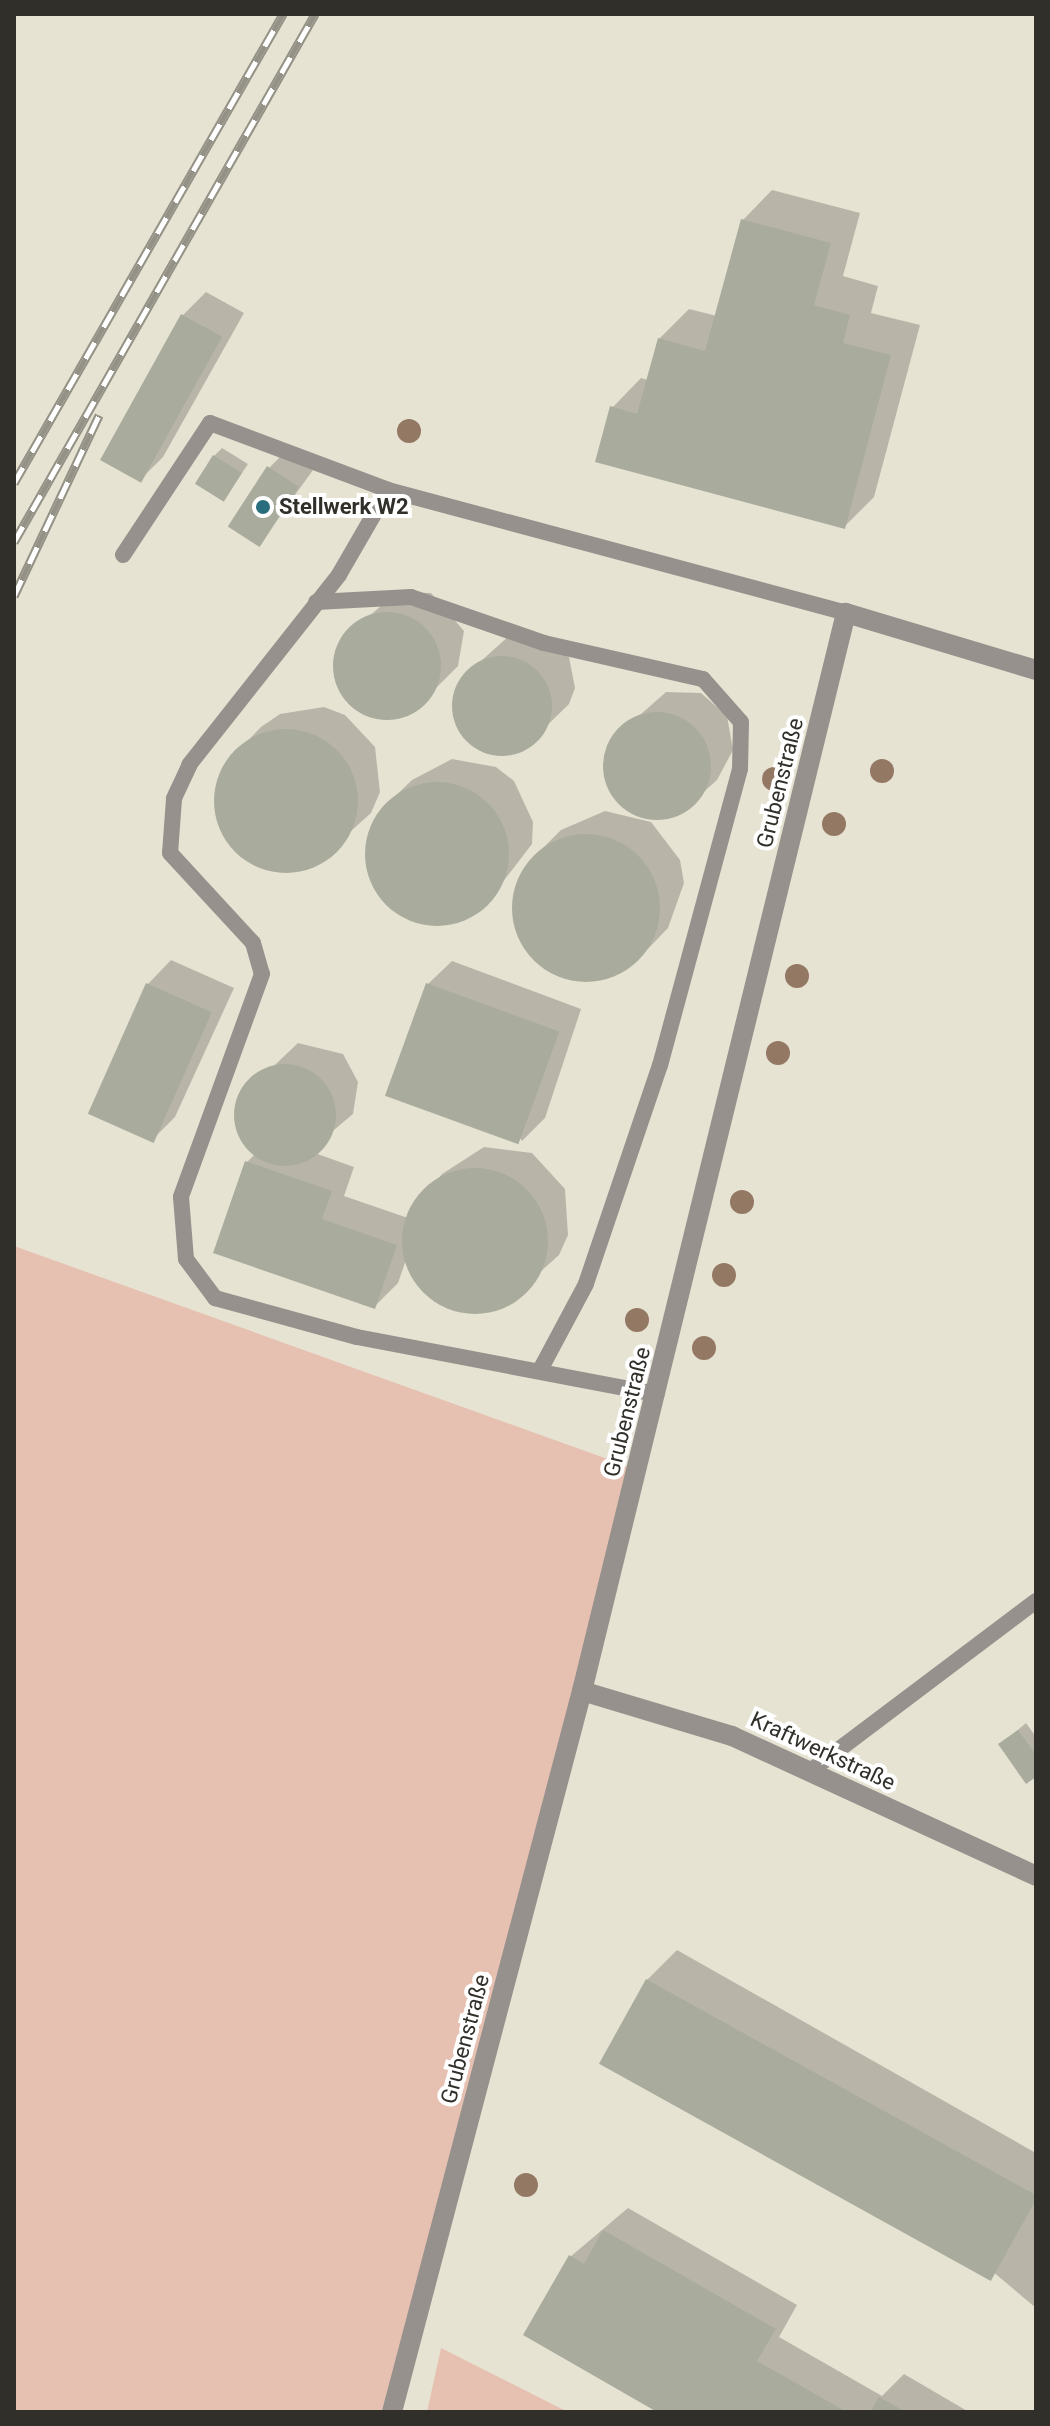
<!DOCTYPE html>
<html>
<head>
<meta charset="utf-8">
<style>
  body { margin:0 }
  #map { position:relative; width:1050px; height:2426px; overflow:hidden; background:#e7e3d3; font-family:Roboto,sans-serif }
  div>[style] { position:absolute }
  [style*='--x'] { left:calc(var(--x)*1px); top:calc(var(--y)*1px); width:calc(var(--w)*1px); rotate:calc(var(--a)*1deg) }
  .green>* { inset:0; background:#e6c0b1 }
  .shadow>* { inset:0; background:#0003 }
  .building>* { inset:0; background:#a9ac9d; transform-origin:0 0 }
  .round { border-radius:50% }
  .service>* { height:16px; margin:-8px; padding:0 8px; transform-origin:8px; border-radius:8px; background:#96918c }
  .minor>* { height:20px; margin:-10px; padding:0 10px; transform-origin:10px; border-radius:10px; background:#96918c }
  .tertiary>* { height:20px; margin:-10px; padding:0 10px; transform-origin:10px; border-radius:10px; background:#96918c }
  .rail>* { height:9px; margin-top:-4.5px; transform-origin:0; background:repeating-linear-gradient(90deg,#fff 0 18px,#949186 0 36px); box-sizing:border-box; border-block:2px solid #949186 }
  .trees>* { width:24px; height:24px; margin:-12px; border-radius:50%; background:#937864 }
  .dots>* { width:22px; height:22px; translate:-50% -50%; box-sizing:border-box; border:4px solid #fff; border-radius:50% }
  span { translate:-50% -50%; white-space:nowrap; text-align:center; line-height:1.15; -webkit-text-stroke:8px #fff; paint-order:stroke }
  .poi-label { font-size:22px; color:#312f29; font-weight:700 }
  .left { translate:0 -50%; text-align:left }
  .street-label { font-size:22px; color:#312f29 }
  .frame { position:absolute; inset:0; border:16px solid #312f29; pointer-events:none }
</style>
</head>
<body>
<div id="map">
  <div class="green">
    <div style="clip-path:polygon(14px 1246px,638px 1470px,392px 2412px,14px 2412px)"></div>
    <div style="clip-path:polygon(441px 2348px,568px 2412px,427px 2412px)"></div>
  </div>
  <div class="shadow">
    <div style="clip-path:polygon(772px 190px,860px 213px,843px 276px,878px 286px,871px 313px,920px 325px,874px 497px,844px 527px,612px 408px,641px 378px,648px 380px,659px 339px,689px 309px,717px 316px,743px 220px)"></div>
    <div style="clip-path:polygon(206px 292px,244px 313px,163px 457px,140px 480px,182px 316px)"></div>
    <div style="clip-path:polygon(222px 448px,248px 464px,224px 500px,214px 456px)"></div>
    <div style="clip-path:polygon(285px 452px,313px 470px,259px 545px,269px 468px)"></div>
    <div style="clip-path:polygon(397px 592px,431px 593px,464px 631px,458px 666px,434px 690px,409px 713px,377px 717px,340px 686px,337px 653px,344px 638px)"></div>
    <div style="clip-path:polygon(511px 634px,569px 657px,575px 688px,569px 704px,522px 750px,491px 753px,457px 724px,461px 679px)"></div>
    <div style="clip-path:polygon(666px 692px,701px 693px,727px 716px,733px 750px,717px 780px,679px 814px,630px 811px,605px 771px,614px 738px)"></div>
    <div style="clip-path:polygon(324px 707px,345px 715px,375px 747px,380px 792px,371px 813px,310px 868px,262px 868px,226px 838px,217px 791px,237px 752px,261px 727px,280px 714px)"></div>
    <div style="clip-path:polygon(452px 759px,496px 767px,514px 781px,533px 822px,532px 844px,482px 909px,437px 925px,392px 909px,367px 868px,367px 845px,387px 804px,412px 780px)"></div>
    <div style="clip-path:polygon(605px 811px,651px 822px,680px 860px,684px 883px,668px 928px,644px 953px,605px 978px,558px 975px,523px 943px,514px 898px,536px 855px,561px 830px)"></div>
    <div style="clip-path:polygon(171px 960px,234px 988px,175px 1117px,152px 1140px,89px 1112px,148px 984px)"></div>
    <div style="clip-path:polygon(452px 961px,581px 1009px,545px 1118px,522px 1141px,428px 984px)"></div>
    <div style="clip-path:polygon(298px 1043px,343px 1054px,358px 1082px,353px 1114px,309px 1151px,354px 1167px,344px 1196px,408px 1218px,442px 1174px,484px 1147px,532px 1153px,565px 1189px,568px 1235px,559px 1255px,500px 1308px,478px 1313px,435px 1301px,407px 1257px,398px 1283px,374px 1307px,247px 1162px,256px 1153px,239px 1131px,239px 1099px)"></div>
    <div style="clip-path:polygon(1026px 1723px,1036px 1737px,1036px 1774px,1001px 1744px)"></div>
    <div style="clip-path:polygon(677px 1950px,1036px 2153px,1036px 2308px,647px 1980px)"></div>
    <div style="clip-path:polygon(628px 2208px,797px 2305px,779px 2337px,882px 2396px,904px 2374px,969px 2412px,661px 2412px,570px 2257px)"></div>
  </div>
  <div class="building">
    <div style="clip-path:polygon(741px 219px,831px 243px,814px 305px,850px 315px,843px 343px,891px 355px,845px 529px,595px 462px,610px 406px,637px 414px,658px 338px,705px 351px)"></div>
    <div style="left:181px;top:314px;width:47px;height:167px;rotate:29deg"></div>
    <div style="left:213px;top:455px;width:34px;height:34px;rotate:32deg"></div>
    <div style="left:267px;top:466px;width:38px;height:72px;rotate:33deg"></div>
    <div class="round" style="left:333px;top:612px;width:108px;height:108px"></div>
    <div class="round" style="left:452px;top:656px;width:100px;height:100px"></div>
    <div class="round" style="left:603px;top:712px;width:108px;height:108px"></div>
    <div class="round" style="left:214px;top:729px;width:144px;height:144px"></div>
    <div class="round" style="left:365px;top:782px;width:144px;height:144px"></div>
    <div class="round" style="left:512px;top:834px;width:148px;height:148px"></div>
    <div style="left:146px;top:983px;width:72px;height:143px;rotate:24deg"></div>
    <div style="left:426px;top:983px;width:142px;height:120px;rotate:20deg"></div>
    <div class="round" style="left:234px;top:1064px;width:102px;height:102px"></div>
    <div style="clip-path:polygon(245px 1161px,332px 1191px,322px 1219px,397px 1245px,375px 1309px,213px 1253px)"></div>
    <div class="round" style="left:402px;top:1168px;width:146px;height:146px"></div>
    <div style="clip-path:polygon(1018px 1730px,1036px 1755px,1036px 1777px,1026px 1784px,998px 1744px)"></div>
    <div style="left:646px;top:1979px;width:448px;height:97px;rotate:29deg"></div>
    <div style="clip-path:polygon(603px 2230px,776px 2329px,757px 2361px,847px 2412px,657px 2412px,523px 2335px,569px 2255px,584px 2264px)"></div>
    <div style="clip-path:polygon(879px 2397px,906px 2412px,870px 2412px)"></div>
  </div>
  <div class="service">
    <div style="--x:388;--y:490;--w:98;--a:120"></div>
    <div style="--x:339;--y:575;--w:241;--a:128.3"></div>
    <div style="--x:190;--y:764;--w:38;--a:115"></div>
    <div style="--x:174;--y:799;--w:54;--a:94.2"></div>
    <div style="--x:170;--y:853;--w:122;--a:47.3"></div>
    <div style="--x:253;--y:943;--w:32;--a:74"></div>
    <div style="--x:262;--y:974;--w:237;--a:110"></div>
    <div style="--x:181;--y:1197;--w:62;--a:85.4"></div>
    <div style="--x:186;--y:1259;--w:49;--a:53.4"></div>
    <div style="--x:215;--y:1298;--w:147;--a:15.4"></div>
    <div style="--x:357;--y:1337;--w:305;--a:10.8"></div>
    <div style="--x:123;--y:555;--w:158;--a:-56.6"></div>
    <div style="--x:210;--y:423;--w:190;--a:20.6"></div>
    <div style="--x:388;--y:490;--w:474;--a:15"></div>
    <div style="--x:316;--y:602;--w:95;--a:-3"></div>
    <div style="--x:411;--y:597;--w:141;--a:19.1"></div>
    <div style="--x:544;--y:643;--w:163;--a:12.8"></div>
    <div style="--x:703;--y:679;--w:57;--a:48.5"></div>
    <div style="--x:741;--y:722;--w:47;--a:91.2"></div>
    <div style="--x:740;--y:769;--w:307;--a:105.1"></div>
    <div style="--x:660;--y:1065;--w:231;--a:108.7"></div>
    <div style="--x:586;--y:1284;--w:98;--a:118.1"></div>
    <div style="--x:809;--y:1772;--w:284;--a:-37"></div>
  </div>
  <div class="minor">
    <div style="--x:582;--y:1691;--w:157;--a:16.7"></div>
    <div style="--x:732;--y:1736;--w:335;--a:24.7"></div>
  </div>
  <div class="tertiary">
    <div style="--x:392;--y:2412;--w:746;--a:-75.24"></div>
    <div style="--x:582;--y:1691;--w:1110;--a:-76.24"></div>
    <div style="--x:846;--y:613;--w:198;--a:16.7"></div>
  </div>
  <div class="rail">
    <div style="--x:14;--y:483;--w:541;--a:-60.16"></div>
    <div style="--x:14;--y:542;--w:608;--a:-60.31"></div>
    <div style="--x:14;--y:596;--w:200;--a:-64.8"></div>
  </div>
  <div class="trees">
    <div style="left:409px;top:431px"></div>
    <div style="left:882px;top:771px"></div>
    <div style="left:774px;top:779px"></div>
    <div style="left:834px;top:824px"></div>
    <div style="left:797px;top:976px"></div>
    <div style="left:778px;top:1053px"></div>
    <div style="left:742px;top:1202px"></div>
    <div style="left:724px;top:1275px"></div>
    <div style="left:637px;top:1320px"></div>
    <div style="left:704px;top:1348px"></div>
    <div style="left:526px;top:2185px"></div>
  </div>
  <div class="dots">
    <div style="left:263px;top:507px;background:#2a6e7e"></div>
  </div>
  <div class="poi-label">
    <span class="left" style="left:279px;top:507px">Stellwerk W2</span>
  </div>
  <div class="street-label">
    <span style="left:780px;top:783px;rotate:-76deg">Grubenstraße</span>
    <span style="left:627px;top:1412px;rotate:-76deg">Grubenstraße</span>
    <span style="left:823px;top:1751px;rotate:25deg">Kraftwerkstraße</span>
    <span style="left:465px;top:2039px;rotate:-75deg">Grubenstraße</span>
  </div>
  <div class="frame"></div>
</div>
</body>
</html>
